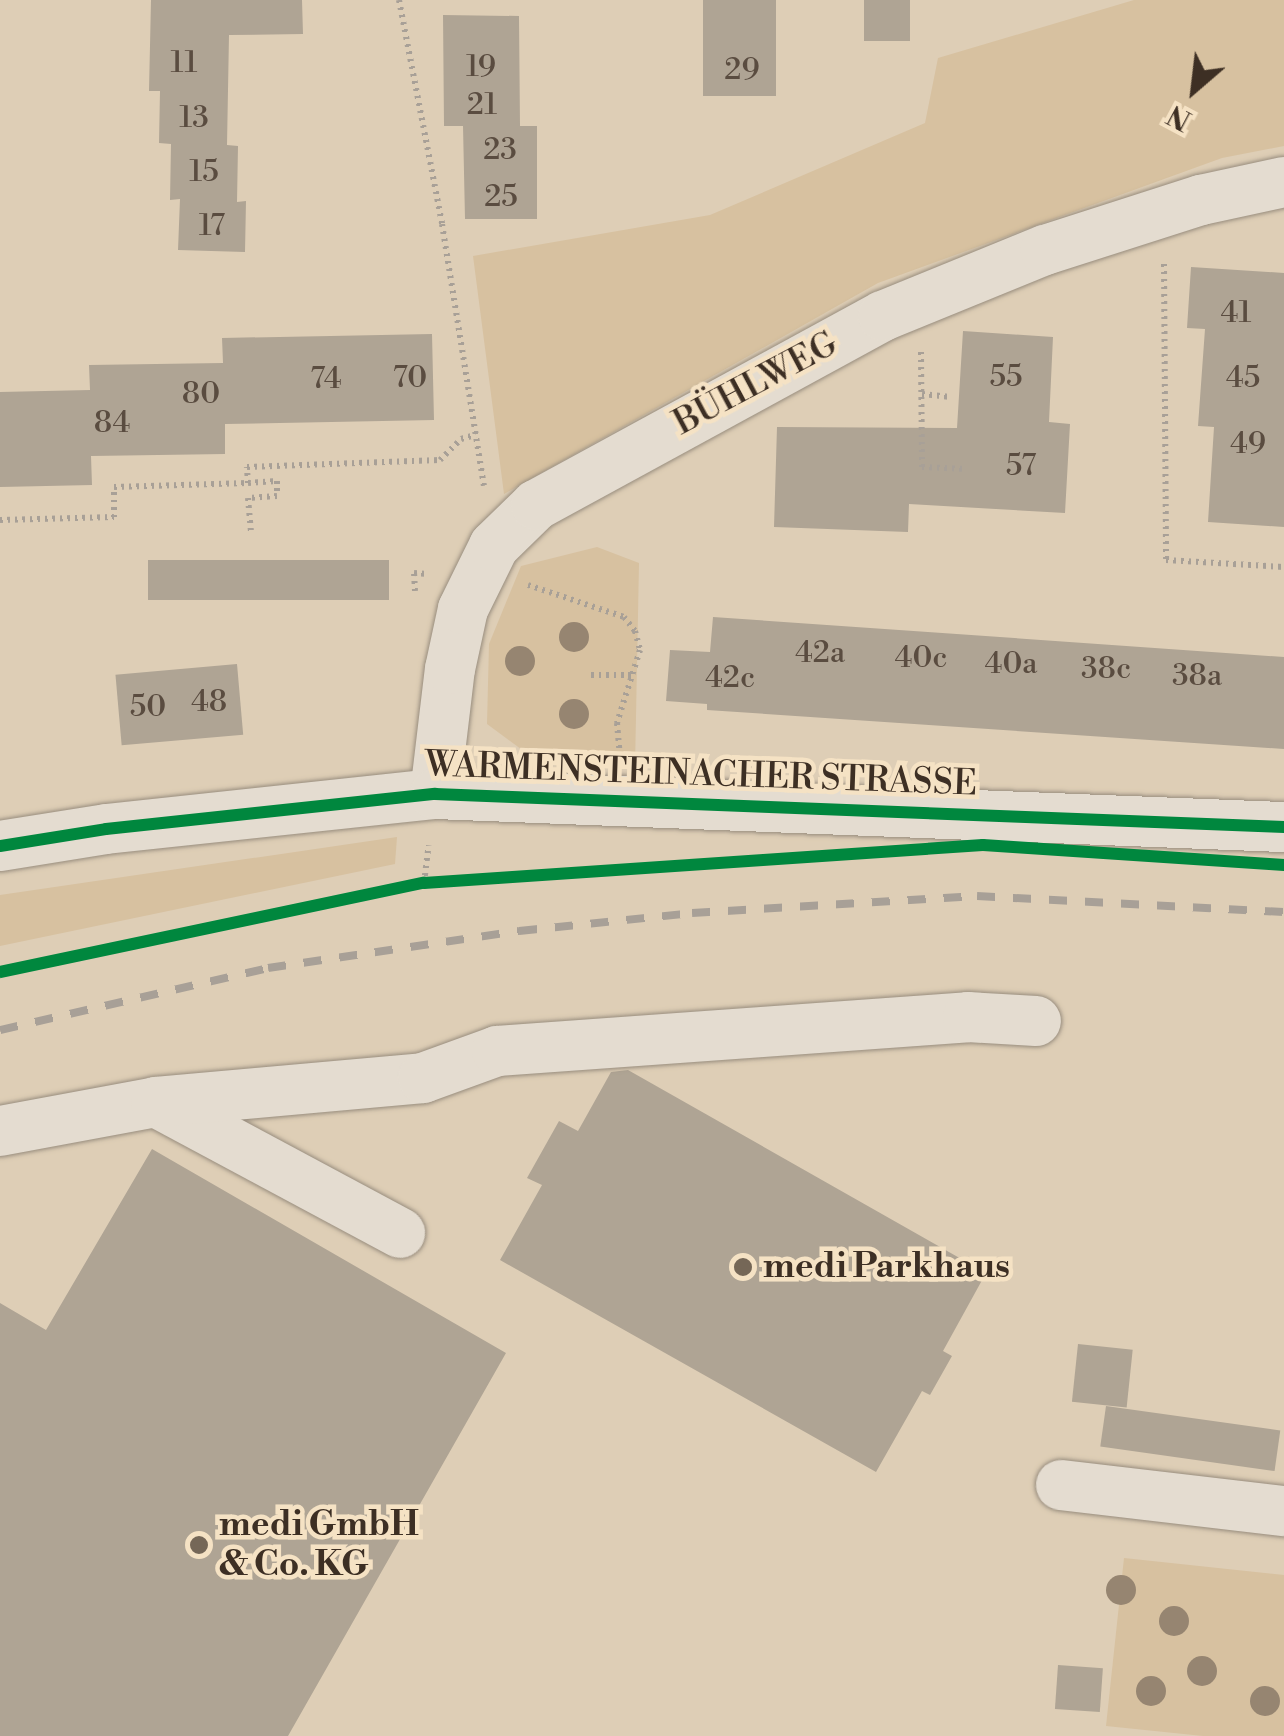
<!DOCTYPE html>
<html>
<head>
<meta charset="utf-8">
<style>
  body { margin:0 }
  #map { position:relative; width:1284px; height:1736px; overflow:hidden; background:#deceb6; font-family:"Libre Bodoni",serif }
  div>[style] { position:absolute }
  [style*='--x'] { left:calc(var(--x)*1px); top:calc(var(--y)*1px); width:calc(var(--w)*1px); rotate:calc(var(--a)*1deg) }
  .green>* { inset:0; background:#d7c1a0 }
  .building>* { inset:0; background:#afa494; transform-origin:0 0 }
  .path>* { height:6px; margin-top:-3px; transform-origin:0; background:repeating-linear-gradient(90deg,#a8a097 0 2.5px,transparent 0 7.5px) }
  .roads { filter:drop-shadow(0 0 2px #988d7e) drop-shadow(0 0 2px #988d7e) }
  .minor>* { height:50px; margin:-25px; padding:0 25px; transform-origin:25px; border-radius:25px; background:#e4dcd0 }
  .rail>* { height:8px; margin-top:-4px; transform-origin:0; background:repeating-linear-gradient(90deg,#a8a097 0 18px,transparent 0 36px) }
  .cycleway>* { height:12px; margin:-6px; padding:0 6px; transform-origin:6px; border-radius:6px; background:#00873e }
  .trees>* { width:30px; height:30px; margin:-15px; border-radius:50%; background:#968571 }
  .dots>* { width:28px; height:28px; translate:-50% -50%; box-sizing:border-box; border:5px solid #f5e2c4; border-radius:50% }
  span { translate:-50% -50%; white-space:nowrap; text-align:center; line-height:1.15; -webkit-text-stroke:9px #f5e2c4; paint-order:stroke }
  .number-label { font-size:30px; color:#5a4c40 }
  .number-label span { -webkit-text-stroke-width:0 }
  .street-label { font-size:35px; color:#3d2f24 }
  .poi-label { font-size:35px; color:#3d2f24; font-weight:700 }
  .left { translate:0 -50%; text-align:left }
  .north { position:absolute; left:1144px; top:40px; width:100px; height:100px; -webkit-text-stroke:8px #f5e2c4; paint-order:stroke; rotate:208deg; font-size:28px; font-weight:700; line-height:40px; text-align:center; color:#3d2f24 }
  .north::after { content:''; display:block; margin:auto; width:35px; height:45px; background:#3d2f24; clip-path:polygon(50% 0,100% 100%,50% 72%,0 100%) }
</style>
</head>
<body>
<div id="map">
  <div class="green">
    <div style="clip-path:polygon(1134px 0,1284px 0,1284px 146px,1222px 158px,878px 283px,504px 494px,473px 256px,710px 215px,925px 123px,938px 58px)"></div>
    <div style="clip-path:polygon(597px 547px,639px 563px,635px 768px,540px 763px,487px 724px,489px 644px,521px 566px)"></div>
    <div style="clip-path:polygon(397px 837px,395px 864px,0 946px,0 895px)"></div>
    <div style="clip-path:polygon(1124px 1558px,1284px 1575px,1284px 1736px,1203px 1736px,1106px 1726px)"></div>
  </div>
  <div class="building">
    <div style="clip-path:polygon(151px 0,302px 0,303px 34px,229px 35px,227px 145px,238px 146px,237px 202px,246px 201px,245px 252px,178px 250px,180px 199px,170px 200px,171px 144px,159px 143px,160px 91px,149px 91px)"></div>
    <div style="left:703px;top:0;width:73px;height:96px"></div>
    <div style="left:864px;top:0;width:46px;height:41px"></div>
    <div style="clip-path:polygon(443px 15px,519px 16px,520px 126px,537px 126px,537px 219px,465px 219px,463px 126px,444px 126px)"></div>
    <div style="clip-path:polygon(1191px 267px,1284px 273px,1284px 527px,1208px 522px,1214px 427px,1198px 426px,1205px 329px,1187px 328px)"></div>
    <div style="clip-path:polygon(963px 331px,1053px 337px,1049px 422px,1070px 424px,1065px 513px,909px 504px,908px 532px,774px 527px,777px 427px,957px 428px)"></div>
    <div style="clip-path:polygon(432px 334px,434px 420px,225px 424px,225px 454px,91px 456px,92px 485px,0 487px,0 392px,90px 390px,89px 365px,223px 363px,222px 338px)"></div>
    <div style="left:148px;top:560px;width:241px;height:40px"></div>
    <div style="clip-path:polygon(713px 617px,1284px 657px,1284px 749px,707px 710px,707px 704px,666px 701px,670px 650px,710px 652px)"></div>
    <div style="left:237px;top:664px;width:71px;height:122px;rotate:85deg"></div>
    <div style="clip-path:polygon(628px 1070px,986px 1273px,943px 1351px,952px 1356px,930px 1395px,922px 1391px,876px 1472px,500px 1260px,542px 1185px,527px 1178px,559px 1121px,578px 1131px,611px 1072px)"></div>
    <div style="clip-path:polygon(152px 1149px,506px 1353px,288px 1736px,0 1736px,0 1303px,46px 1330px)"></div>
    <div style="left:1078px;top:1344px;width:55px;height:58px;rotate:6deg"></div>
    <div style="left:1106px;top:1406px;width:176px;height:41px;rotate:8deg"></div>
    <div style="left:1058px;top:1665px;width:45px;height:44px;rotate:4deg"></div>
  </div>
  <div class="path">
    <div style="--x:399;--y:0;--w:228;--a:79.1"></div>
    <div style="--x:442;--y:224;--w:265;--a:80.9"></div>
    <div style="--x:1164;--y:264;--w:296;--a:89.6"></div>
    <div style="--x:1166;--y:560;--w:118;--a:3.4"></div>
    <div style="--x:921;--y:352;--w:115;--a:89.5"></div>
    <div style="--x:922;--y:467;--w:45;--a:2.5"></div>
    <div style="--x:922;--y:394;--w:29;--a:6"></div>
    <div style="--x:248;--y:483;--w:29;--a:-4"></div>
    <div style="--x:277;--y:481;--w:15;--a:90"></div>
    <div style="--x:277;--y:496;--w:29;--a:176"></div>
    <div style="--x:248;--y:498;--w:37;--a:85"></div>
    <div style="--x:0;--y:520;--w:114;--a:-1.5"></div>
    <div style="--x:114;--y:517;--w:30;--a:-90"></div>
    <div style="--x:114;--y:487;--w:134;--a:-1.7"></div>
    <div style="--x:248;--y:483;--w:16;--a:-94"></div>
    <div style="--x:247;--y:467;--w:193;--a:-2.1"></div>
    <div style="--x:440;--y:460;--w:30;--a:-45"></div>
    <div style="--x:461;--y:439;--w:15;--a:-16"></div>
    <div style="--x:528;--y:585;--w:101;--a:18.4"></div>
    <div style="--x:624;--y:617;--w:18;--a:52"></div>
    <div style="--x:635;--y:631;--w:20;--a:75"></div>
    <div style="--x:640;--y:650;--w:77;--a:107.5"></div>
    <div style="--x:617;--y:723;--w:32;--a:85"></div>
    <div style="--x:415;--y:591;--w:18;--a:-93"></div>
    <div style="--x:414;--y:573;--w:14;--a:4"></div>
    <div style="--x:591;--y:675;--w:41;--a:0"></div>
    <div style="--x:424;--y:883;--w:38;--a:-83"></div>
    <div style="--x:0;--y:972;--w:433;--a:-11.9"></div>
    <div style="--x:424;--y:883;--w:341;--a:-3.9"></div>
  </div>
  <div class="roads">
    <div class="minor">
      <div style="--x:435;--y:794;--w:126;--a:-83.2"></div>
      <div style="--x:450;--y:669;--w:61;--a:-77.8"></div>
      <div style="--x:463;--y:609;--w:70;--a:-63.8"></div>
      <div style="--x:494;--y:546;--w:59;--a:-44.3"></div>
      <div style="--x:536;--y:505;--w:395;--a:-28.6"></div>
      <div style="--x:883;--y:316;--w:175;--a:-22.2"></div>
      <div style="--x:1045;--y:250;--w:164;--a:-17.8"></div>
      <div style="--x:1201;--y:200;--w:85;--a:-12.2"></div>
      <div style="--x:0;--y:846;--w:107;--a:-9.1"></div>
      <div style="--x:106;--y:829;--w:331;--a:-6.1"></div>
      <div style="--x:435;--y:794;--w:850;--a:2.23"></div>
      <div style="--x:156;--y:1102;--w:277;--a:28.2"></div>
      <div style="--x:0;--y:1131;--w:159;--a:-10.5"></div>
      <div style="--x:156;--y:1102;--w:268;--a:-5.1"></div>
      <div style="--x:423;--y:1078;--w:79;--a:-20"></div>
      <div style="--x:497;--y:1051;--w:472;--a:-4.1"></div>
      <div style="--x:968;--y:1017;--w:68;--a:3.4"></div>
      <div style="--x:1061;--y:1485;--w:225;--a:6.7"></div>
    </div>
  </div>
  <div class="rail">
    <div style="--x:0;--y:1030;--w:275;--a:-13"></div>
    <div style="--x:268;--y:968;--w:254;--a:-8.4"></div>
    <div style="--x:519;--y:931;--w:174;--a:-5.9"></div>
    <div style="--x:692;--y:913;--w:286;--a:-3.4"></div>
    <div style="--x:977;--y:896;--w:307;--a:3"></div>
  </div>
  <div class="cycleway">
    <div style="--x:0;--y:846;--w:107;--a:-9.1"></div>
    <div style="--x:106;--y:829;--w:331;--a:-6.1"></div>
    <div style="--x:435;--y:794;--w:850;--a:2.23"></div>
    <div style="--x:0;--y:972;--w:433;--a:-11.9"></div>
    <div style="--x:424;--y:883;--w:560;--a:-3.89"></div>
    <div style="--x:983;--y:845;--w:302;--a:3.8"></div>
  </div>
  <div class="trees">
    <div style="left:574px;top:637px"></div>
    <div style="left:520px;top:661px"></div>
    <div style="left:574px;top:714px"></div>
    <div style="left:1121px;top:1590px"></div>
    <div style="left:1174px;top:1621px"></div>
    <div style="left:1202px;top:1671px"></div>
    <div style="left:1151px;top:1691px"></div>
    <div style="left:1265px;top:1701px"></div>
  </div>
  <div class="dots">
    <div style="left:743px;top:1267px;background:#756757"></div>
    <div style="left:199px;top:1545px;background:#756757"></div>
  </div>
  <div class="number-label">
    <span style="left:184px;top:63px">11</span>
    <span style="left:481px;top:67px">19</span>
    <span style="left:742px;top:70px">29</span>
    <span style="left:482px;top:105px">21</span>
    <span style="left:194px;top:118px">13</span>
    <span style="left:500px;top:150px">23</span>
    <span style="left:204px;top:172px">15</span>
    <span style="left:501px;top:197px">25</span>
    <span style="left:212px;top:226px">17</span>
    <span style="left:1236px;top:313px">41</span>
    <span style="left:1006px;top:377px">55</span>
    <span style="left:410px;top:378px">70</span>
    <span style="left:1243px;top:378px">45</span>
    <span style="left:326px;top:379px">74</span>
    <span style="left:201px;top:394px">80</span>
    <span style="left:112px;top:423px">84</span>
    <span style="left:1248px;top:444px">49</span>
    <span style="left:1021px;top:466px">57</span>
    <span style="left:820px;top:653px">42a</span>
    <span style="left:921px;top:658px">40c</span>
    <span style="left:1011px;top:664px">40a</span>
    <span style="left:1106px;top:669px">38c</span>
    <span style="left:1197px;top:676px">38a</span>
    <span style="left:730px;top:678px">42c</span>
    <span style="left:209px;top:702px">48</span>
    <span style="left:148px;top:707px">50</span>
  </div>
  <div class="street-label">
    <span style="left:756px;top:384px;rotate:-28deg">BÜHLWEG</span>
    <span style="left:701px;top:775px;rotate:2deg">WARMENSTEINACHER STRASSE</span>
  </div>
  <div class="poi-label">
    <span class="left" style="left:763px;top:1267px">medi Parkhaus</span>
    <span class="left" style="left:219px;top:1545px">medi GmbH<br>&amp; Co. KG</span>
  </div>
  <div class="north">N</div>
</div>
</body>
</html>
